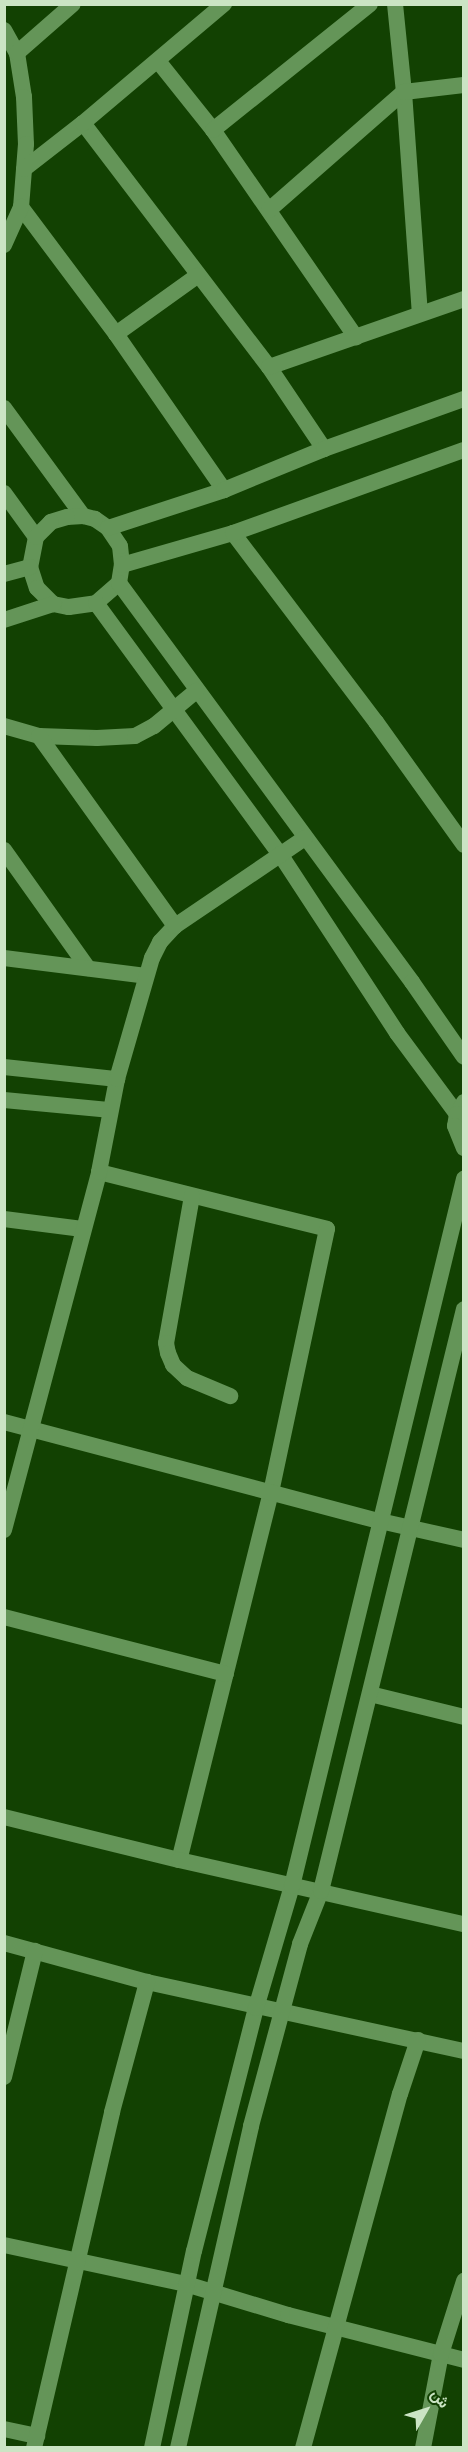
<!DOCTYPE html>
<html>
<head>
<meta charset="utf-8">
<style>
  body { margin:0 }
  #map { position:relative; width:468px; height:2452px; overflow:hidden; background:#124102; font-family:Poppins,Vazirmatn,sans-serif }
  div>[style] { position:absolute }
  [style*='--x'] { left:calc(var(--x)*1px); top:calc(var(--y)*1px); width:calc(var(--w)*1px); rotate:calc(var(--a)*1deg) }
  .minor>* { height:16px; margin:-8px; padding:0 8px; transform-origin:8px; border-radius:8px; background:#649558 }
  .tertiary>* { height:16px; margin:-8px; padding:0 8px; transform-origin:8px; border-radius:8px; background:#649558 }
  span { translate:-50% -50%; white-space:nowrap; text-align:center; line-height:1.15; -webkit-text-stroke:5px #124102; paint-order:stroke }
  .frame { position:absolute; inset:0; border:6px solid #cbe4c4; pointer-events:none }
  .north { position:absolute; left:396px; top:2380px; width:60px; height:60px; -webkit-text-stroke:4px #124102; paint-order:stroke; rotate:51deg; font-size:16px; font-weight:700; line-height:24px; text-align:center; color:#cbe4c4 }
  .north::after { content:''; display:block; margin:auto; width:21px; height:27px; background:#cbe4c4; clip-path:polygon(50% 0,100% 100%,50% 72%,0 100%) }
</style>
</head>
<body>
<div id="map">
  <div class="minor">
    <div style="--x:395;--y:4;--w:88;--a:84.2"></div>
    <div style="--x:404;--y:92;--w:222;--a:85.9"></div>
    <div style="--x:4;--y:30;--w:26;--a:61"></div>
    <div style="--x:17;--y:53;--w:45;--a:81"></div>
    <div style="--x:24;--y:97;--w:47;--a:87.6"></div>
    <div style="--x:26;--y:144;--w:63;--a:94.5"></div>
    <div style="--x:21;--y:207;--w:159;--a:53.2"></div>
    <div style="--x:116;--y:334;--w:190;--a:55.3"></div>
    <div style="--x:17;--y:53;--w:74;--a:-41.2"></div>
    <div style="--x:158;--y:61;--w:88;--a:51.4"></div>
    <div style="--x:213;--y:130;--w:252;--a:55.4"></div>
    <div style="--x:83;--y:123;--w:307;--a:52.7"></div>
    <div style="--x:269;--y:367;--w:99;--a:56.1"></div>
    <div style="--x:213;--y:130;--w:201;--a:-38.7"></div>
    <div style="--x:24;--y:169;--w:75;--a:-37.9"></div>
    <div style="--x:83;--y:123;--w:185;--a:-40.2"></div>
    <div style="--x:269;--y:210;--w:179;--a:-41.2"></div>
    <div style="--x:404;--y:92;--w:60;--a:-6.7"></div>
    <div style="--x:4;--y:245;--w:42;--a:-65.9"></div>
    <div style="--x:116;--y:334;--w:100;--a:-35.6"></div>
    <div style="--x:269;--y:367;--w:207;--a:-19.2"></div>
    <div style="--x:4;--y:408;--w:134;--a:53.8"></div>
    <div style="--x:4;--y:493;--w:54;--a:54"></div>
    <div style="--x:36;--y:537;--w:31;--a:101"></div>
    <div style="--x:30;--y:567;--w:22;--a:72"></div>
    <div style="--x:37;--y:588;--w:23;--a:45"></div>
    <div style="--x:53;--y:604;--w:16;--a:11"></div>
    <div style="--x:69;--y:607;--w:27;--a:-8"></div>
    <div style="--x:96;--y:603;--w:30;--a:-41"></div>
    <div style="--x:119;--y:583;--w:18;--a:-81"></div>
    <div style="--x:122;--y:565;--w:19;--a:-96"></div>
    <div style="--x:120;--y:546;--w:22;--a:-124"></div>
    <div style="--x:108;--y:528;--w:16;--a:-145"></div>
    <div style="--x:95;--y:519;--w:12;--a:-166"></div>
    <div style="--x:83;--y:516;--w:16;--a:176"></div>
    <div style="--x:67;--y:517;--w:17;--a:163"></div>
    <div style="--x:51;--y:522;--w:21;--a:135"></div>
    <div style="--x:108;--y:528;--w:122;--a:-18.1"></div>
    <div style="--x:224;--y:490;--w:108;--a:-22.3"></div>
    <div style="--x:324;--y:449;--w:149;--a:-19.7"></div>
    <div style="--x:233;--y:533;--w:237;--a:52.9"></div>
    <div style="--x:376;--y:722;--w:151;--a:54.4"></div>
    <div style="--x:122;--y:565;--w:116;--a:-16.1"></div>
    <div style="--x:233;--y:533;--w:245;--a:-19.8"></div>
    <div style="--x:4;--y:574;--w:27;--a:-15"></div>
    <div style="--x:119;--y:583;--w:495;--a:53.7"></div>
    <div style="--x:412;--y:982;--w:91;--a:55.3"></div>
    <div style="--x:96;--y:603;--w:311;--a:53.8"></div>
    <div style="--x:280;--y:854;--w:214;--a:56.8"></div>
    <div style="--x:397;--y:1033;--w:101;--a:53.5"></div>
    <div style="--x:4;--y:620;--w:52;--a:-18.1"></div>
    <div style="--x:4;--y:726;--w:36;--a:16"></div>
    <div style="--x:39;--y:736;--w:58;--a:2"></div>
    <div style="--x:97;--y:738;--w:38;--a:-3"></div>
    <div style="--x:135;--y:736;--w:21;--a:-28"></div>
    <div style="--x:154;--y:726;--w:55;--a:-39.8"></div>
    <div style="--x:39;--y:736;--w:234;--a:54.4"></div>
    <div style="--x:4;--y:850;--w:145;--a:54.6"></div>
    <div style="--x:4;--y:958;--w:143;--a:7.2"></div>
    <div style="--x:4;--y:1067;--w:114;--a:6.1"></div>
    <div style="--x:4;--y:1100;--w:105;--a:5.4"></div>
    <div style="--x:99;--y:1172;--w:235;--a:14"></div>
    <div style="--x:327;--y:1229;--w:269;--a:102"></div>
    <div style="--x:271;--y:1492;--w:379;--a:104"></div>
    <div style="--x:192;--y:1196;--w:149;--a:100"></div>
    <div style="--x:166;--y:1343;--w:10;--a:79"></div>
    <div style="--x:168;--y:1353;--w:13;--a:67"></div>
    <div style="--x:173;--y:1365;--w:19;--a:43"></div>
    <div style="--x:187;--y:1378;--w:47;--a:22.7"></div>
    <div style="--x:4;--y:1219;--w:79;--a:7.3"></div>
    <div style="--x:4;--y:1422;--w:389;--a:14.8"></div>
    <div style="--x:380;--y:1521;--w:86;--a:12.7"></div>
    <div style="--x:4;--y:1530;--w:370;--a:-75.1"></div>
    <div style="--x:99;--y:1172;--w:95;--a:-79"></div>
    <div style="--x:117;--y:1079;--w:126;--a:-73.9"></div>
    <div style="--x:152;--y:958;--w:18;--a:-63"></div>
    <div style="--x:160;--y:942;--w:22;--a:-47"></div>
    <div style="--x:175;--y:926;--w:157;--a:-34.1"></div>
    <div style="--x:4;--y:1617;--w:229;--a:14.4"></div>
    <div style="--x:370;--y:1694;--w:97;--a:13.7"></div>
    <div style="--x:4;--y:1817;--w:180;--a:13.8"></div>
    <div style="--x:179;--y:1860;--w:292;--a:12.7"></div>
    <div style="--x:4;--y:1943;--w:148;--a:15.3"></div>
    <div style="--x:147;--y:1982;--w:324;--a:12.3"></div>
    <div style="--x:4;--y:2077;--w:130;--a:-76.2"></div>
    <div style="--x:4;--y:2245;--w:186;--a:12.1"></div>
    <div style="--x:186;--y:2284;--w:107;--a:16.9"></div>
    <div style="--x:288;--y:2315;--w:182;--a:14.3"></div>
    <div style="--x:4;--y:2429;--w:34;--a:12"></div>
    <div style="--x:34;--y:2448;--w:345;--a:-76.9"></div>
    <div style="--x:112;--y:2112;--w:135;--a:-74.9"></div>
    <div style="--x:303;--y:2448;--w:367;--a:-74.7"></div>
    <div style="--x:400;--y:2094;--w:57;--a:-71.6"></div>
    <div style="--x:423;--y:2448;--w:96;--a:-79.2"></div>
    <div style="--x:441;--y:2354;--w:77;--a:-72.5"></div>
  </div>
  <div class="tertiary">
    <div style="--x:464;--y:1102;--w:14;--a:120"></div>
    <div style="--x:457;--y:1114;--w:12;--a:99"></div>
    <div style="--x:455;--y:1126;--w:24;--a:68"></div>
    <div style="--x:152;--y:2448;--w:201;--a:-78"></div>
    <div style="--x:194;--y:2251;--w:251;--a:-75.7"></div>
    <div style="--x:256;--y:2008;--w:127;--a:-73.6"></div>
    <div style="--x:292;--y:1886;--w:728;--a:-76.33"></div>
    <div style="--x:178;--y:2448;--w:330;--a:-77.2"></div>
    <div style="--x:251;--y:2126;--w:188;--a:-74.9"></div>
    <div style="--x:300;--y:1944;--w:57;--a:-68.4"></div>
    <div style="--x:321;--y:1891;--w:599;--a:-76.2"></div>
  </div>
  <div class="frame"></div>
  <div class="north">ش</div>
</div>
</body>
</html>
